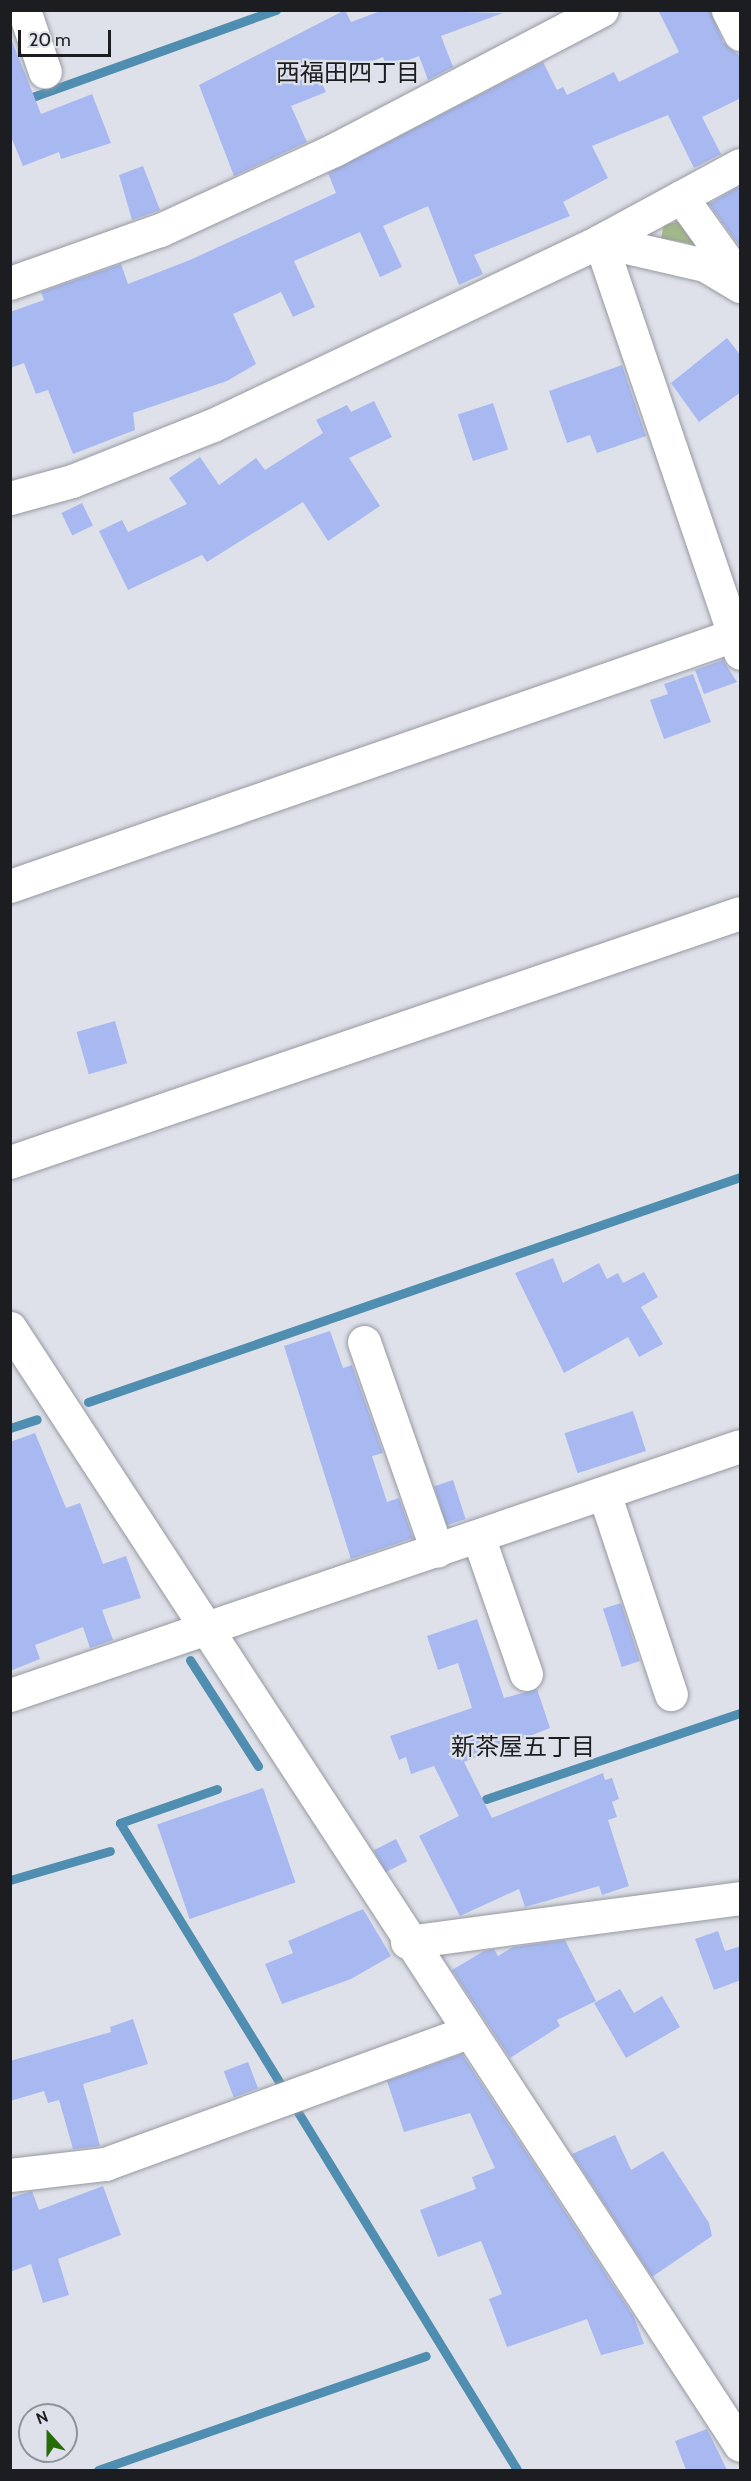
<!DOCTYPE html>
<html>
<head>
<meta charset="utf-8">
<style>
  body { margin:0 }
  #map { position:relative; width:751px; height:2481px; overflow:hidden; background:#dee1e9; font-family:Cabin,"Noto Sans JP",sans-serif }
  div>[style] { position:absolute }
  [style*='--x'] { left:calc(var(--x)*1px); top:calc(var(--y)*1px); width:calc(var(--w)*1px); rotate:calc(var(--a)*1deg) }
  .green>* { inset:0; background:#a2b989 }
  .stream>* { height:9px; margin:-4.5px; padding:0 4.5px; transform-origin:4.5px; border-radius:4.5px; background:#4f8eb0 }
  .building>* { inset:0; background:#a8b9f2; transform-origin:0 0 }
  .roads { filter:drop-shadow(0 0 2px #9699a1) drop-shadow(0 0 2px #9699a1) }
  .minor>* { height:33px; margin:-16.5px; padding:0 16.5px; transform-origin:16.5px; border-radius:16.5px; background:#fff }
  span { translate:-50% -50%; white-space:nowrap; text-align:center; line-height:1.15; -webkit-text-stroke:4.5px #dee1e9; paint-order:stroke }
  .neighbourhood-label { font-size:24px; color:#1c1d20 }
  .frame { position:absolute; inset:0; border:12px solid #1c1d20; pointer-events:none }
  .north { position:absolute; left:18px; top:2403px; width:60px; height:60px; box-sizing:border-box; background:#dee1e9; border:2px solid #909399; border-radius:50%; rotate:339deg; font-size:16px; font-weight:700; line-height:24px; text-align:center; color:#1c1d20 }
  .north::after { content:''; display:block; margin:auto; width:21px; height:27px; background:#276d07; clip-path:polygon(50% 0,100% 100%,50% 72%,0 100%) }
  .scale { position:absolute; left:18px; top:30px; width:93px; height:27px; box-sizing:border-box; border:3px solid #1c1d20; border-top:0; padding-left:8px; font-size:18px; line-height:21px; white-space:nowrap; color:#1c1d20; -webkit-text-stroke:4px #dee1e9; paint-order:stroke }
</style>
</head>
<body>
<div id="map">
  <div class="green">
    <div style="clip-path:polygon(689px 219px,704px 246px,661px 238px,664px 225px)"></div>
  </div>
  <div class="stream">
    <div style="--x:24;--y:100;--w:268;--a:-19.7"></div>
    <div style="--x:88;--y:1402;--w:690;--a:-19.04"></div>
    <div style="--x:10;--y:1428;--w:28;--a:-18"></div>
    <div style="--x:190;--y:1660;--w:126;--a:57.3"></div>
    <div style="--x:217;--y:1789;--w:103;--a:160.7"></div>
    <div style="--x:120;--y:1823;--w:308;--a:58.4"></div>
    <div style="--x:486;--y:1799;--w:268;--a:-18.7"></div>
    <div style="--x:10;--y:1880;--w:104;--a:-16.2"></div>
    <div style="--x:296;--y:2109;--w:423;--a:58.5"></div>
    <div style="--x:98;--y:2470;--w:347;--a:-19.2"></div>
  </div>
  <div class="building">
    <div style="clip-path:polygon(345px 10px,351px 22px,383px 10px,503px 13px,441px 36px,453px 67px,428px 80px,419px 56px,387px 68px,383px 57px,321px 81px,326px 92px,291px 106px,307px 142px,234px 176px,199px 85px)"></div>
    <div style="clip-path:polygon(658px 10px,710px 10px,723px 42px,741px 57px,741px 98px,702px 117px,721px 154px,694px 168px,668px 115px,592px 146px,608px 178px,563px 202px,570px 216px,474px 255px,483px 274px,459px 285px,428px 206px,383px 226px,402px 267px,380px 277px,360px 232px,294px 261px,315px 307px,293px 317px,281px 292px,233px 314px,256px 364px,227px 381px,133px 413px,135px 430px,73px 454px,48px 390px,36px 394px,24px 363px,10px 368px,10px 312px,44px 300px,41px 292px,121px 264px,128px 284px,190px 260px,336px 193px,328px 173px,543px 62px,557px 90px,563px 87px,567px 95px,614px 72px,619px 82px,679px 52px)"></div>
    <div style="clip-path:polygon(10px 36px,41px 114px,92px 94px,111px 143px,61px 159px,59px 152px,23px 166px,10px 134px)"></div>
    <div style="clip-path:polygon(143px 166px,160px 210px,132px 220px,119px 175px)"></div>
    <div style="clip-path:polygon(738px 187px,741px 191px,741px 248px,709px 204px)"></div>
    <div style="clip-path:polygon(727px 338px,741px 356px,741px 392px,699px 422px,671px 383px)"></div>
    <div style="clip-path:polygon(622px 365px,646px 436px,597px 453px,590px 435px,567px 443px,549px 391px)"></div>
    <div style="clip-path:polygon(374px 401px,392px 437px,349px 458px,380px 506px,328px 541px,303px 502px,207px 562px,202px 555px,128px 590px,99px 531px,122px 520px,128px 532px,187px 504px,169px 478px,200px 457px,219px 485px,256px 458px,265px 470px,323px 433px,316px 420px,347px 405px,351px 412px)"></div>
    <div style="left:493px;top:403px;width:49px;height:37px;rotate:72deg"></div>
    <div style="left:82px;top:503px;width:25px;height:23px;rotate:64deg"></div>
    <div style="clip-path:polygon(723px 660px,737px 682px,704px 694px,695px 670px)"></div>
    <div style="clip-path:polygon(693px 674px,711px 722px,664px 739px,650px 700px,668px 694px,664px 684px)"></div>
    <div style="left:115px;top:1021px;width:44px;height:40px;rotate:74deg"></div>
    <div style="clip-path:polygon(553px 1258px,563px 1283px,599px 1263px,607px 1279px,618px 1273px,623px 1283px,644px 1272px,658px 1297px,641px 1307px,663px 1344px,639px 1357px,628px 1337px,564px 1373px,515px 1273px)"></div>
    <div style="clip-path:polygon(330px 1331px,343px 1368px,352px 1365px,383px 1453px,372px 1456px,387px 1502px,399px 1498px,413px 1538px,351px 1559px,284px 1346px)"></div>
    <div style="left:633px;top:1411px;width:42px;height:72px;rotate:72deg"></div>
    <div style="clip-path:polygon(35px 1433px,66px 1508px,80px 1503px,103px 1564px,126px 1556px,141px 1598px,102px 1610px,113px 1640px,90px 1648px,83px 1627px,35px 1645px,40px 1659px,10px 1671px,10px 1442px)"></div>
    <div style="left:453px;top:1480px;width:41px;height:20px;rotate:72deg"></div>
    <div style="left:621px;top:1603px;width:61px;height:19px;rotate:72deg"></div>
    <div style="clip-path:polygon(477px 1619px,504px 1698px,537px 1689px,550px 1728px,464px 1762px,492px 1818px,603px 1773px,605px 1780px,612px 1778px,619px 1799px,612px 1802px,617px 1817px,608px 1820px,629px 1886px,602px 1895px,599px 1886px,525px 1907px,519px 1889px,460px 1916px,419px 1836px,459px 1816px,434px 1766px,411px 1774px,406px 1757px,399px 1760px,390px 1736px,472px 1708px,458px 1663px,438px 1670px,427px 1636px)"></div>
    <div style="left:263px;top:1788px;width:100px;height:112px;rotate:71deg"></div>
    <div style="left:396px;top:1839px;width:25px;height:25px;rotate:63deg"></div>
    <div style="clip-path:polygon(363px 1909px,391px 1956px,351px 1979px,282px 2004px,265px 1964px,293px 1953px,288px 1941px)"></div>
    <div style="clip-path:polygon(718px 1931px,725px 1951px,741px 1946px,741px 1980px,714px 1990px,695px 1939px)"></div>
    <div style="clip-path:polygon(565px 1940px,596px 2001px,557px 2020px,560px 2026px,510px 2058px,452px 1970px,484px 1951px,494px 1949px,498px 1956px,513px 1947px)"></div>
    <div style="clip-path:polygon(620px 1989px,634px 2013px,662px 1996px,680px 2027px,626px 2058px,594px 2003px)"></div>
    <div style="clip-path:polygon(133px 2019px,148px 2064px,83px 2084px,100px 2146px,73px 2149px,59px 2100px,48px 2103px,44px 2091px,10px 2101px,10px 2061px,111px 2032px,110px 2027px)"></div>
    <div style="clip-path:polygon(462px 2054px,634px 2317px,644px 2344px,601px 2355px,587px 2319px,507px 2347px,489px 2299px,502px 2294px,481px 2241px,438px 2257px,420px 2210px,476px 2189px,472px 2177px,495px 2168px,470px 2113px,404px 2132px,387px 2081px)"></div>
    <div style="left:248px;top:2062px;width:28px;height:26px;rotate:69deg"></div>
    <div style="clip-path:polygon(615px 2135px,631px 2170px,663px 2151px,709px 2223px,712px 2236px,652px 2277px,572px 2154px)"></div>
    <div style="clip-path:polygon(103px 2186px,121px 2235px,58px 2259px,69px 2295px,43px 2303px,31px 2264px,10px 2272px,10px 2198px,32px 2191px,39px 2210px)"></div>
    <div style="clip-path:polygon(707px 2429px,727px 2470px,686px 2470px,675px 2441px)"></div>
  </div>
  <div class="roads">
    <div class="minor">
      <div style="--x:24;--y:10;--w:65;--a:71.3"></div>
      <div style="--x:728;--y:10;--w:27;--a:63"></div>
      <div style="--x:681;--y:197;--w:101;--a:54.3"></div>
      <div style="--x:600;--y:241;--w:435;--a:71.2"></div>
      <div style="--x:600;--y:241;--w:108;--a:12.9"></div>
      <div style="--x:705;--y:265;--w:41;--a:31"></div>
      <div style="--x:10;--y:283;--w:159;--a:-19.5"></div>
      <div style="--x:160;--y:230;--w:192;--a:-24.7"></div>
      <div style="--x:334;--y:150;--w:302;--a:-27.6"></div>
      <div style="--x:10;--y:498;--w:64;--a:-15.3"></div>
      <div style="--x:72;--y:481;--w:152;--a:-21.7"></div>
      <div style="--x:213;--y:425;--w:429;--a:-25.4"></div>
      <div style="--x:600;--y:241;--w:159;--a:-28.5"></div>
      <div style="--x:10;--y:886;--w:766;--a:-19.12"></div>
      <div style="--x:10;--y:1162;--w:771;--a:-18.83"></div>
      <div style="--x:10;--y:1328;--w:1334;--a:56.83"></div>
      <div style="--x:364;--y:1342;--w:221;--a:70.7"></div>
      <div style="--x:604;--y:1493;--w:212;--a:71.6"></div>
      <div style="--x:478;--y:1536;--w:146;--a:70.8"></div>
      <div style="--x:10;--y:1695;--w:771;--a:-18.83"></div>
      <div style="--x:407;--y:1942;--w:336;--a:-7.5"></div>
      <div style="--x:10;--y:2175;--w:96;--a:-6.6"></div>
      <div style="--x:105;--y:2164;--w:386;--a:-20"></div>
    </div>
  </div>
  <div class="neighbourhood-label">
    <span style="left:348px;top:73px">西福田四丁目</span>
    <span style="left:523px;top:1747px">新茶屋五丁目</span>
  </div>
  <div class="frame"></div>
  <div class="north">N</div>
  <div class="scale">20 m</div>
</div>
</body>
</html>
